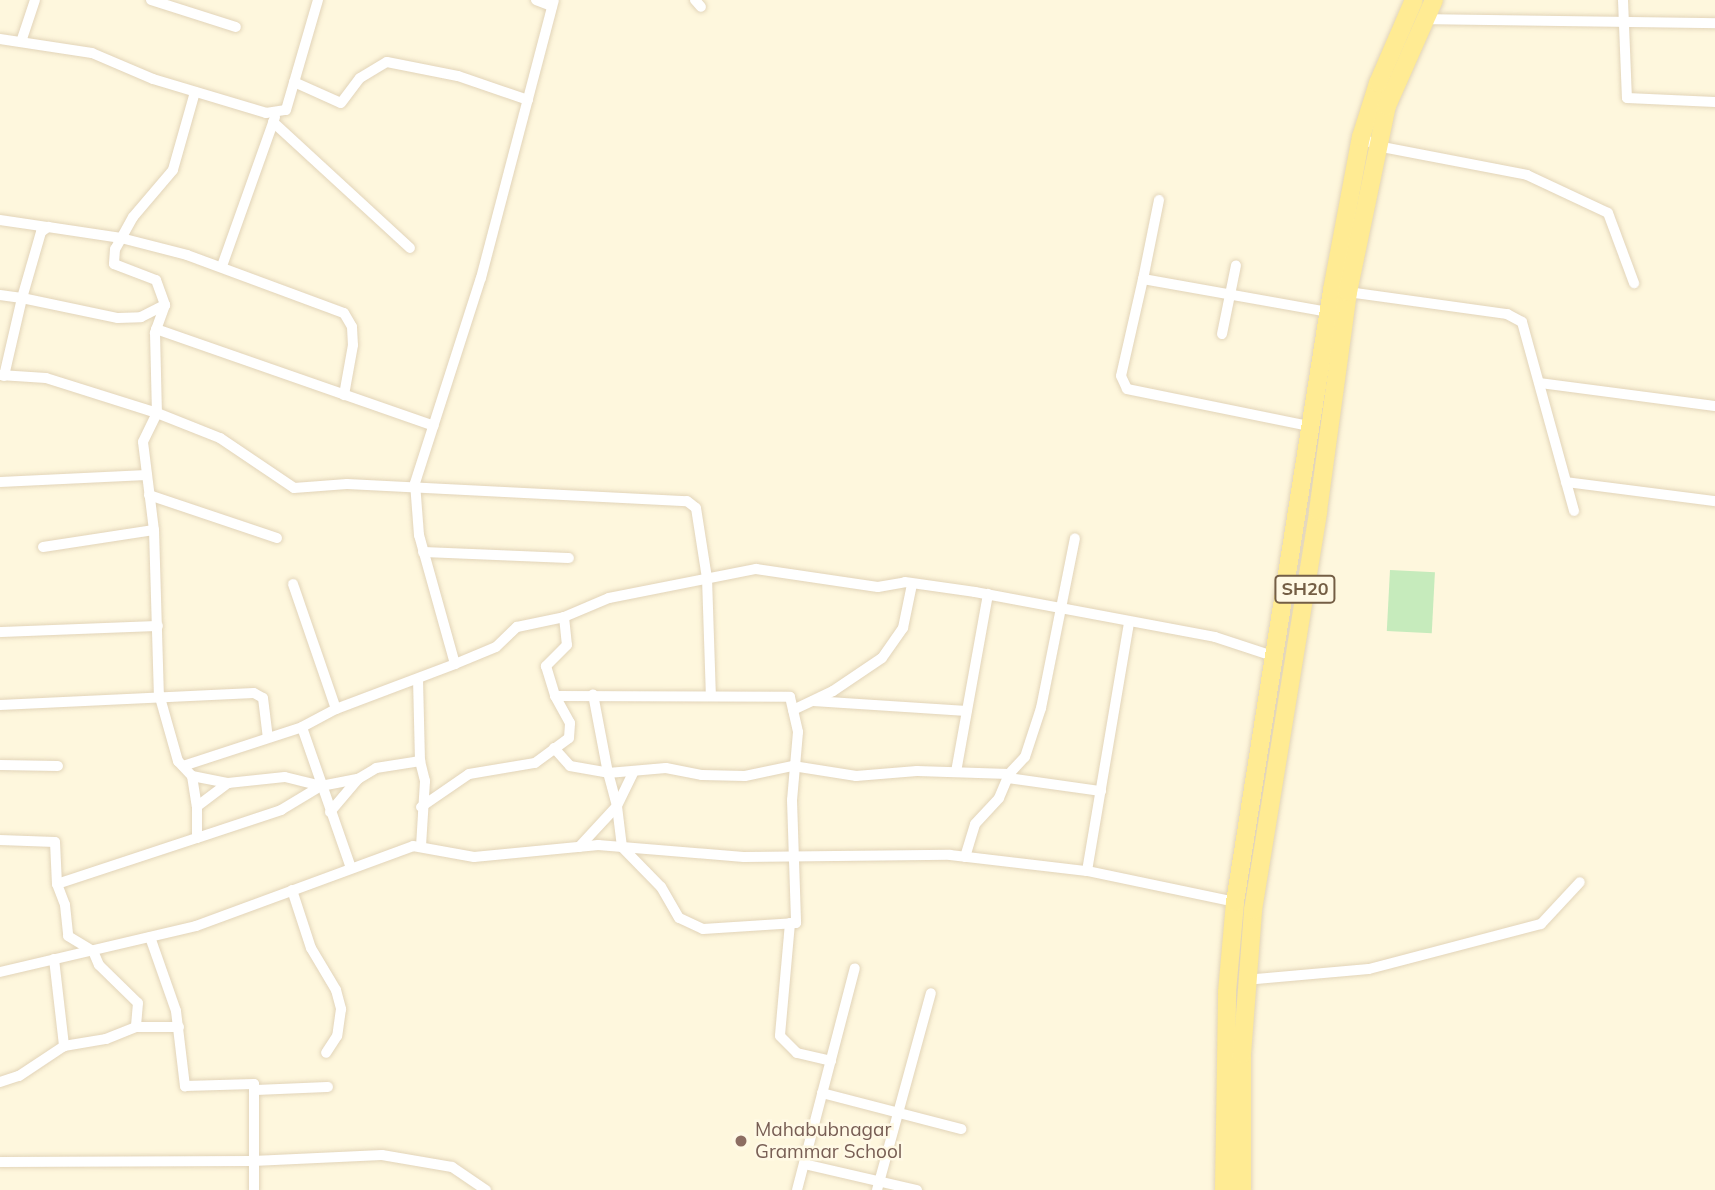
<!DOCTYPE html>
<html>
<head>
<meta charset="utf-8">
<style>
  body { margin:0 }
  #map { position:relative; width:1715px; height:1190px; overflow:hidden; background:#fef7dd; font-family:Mulish,sans-serif }
  div>[style] { position:absolute }
  [style*='--x'] { left:calc(var(--x)*1px); top:calc(var(--y)*1px); width:calc(var(--w)*1px); rotate:calc(var(--a)*1deg) }
  .green>* { inset:0; background:#c6ebbc; transform-origin:0 0 }
  .roads { filter:drop-shadow(0 0 2px #e2d4b9) drop-shadow(0 0 2px #e2d4b9) }
  .minor>* { height:10px; margin:-5px; padding:0 5px; transform-origin:5px; border-radius:5px; background:#fff }
  .primary>* { height:18px; margin:-9px; padding:0 9px; transform-origin:9px; border-radius:9px; background:#ffeb93 }
  .dots>* { width:19px; height:19px; translate:-50% -50%; box-sizing:border-box; border:4px solid #fff9e5; border-radius:50% }
  span { translate:-50% -50%; white-space:nowrap; text-align:center; line-height:1.15; -webkit-text-stroke:5px #fff9e5; paint-order:stroke }
  .shield-label span { padding:2px 5px; background:#fff9e5; border:2px solid; border-radius:5px; -webkit-text-stroke-width:0 }
  .shield-label { font-size:18px; color:#745e45; font-weight:700 }
  .education-label { font-size:19px; color:#785e54 }
  .left { translate:0 -50%; text-align:left }
</style>
</head>
<body>
<div id="map">
  <div class="green">
    <div style="left:1390px;top:570px;width:45px;height:61px;rotate:3deg"></div>
  </div>
  <div class="roads">
    <div class="minor">
      <div style="--x:151;--y:0;--w:89;--a:17.6"></div>
      <div style="--x:536;--y:0;--w:17;--a:21"></div>
      <div style="--x:695;--y:0;--w:9;--a:49"></div>
      <div style="--x:1623;--y:0;--w:98;--a:87.7"></div>
      <div style="--x:1627;--y:98;--w:88;--a:2.6"></div>
      <div style="--x:1422;--y:19;--w:293;--a:0.8"></div>
      <div style="--x:0;--y:39;--w:93;--a:8.7"></div>
      <div style="--x:92;--y:53;--w:66;--a:23.1"></div>
      <div style="--x:153;--y:79;--w:118;--a:16.7"></div>
      <div style="--x:266;--y:113;--w:20;--a:-9"></div>
      <div style="--x:286;--y:110;--w:115;--a:-73.8"></div>
      <div style="--x:21;--y:42;--w:44;--a:-71.6"></div>
      <div style="--x:294;--y:82;--w:51;--a:24.1"></div>
      <div style="--x:341;--y:103;--w:31;--a:-53"></div>
      <div style="--x:360;--y:78;--w:31;--a:-31"></div>
      <div style="--x:387;--y:62;--w:72;--a:11.2"></div>
      <div style="--x:458;--y:76;--w:74;--a:18.9"></div>
      <div style="--x:195;--y:92;--w:81;--a:105.8"></div>
      <div style="--x:173;--y:170;--w:62;--a:130.4"></div>
      <div style="--x:133;--y:217;--w:37;--a:119"></div>
      <div style="--x:115;--y:249;--w:15;--a:94"></div>
      <div style="--x:114;--y:264;--w:45;--a:20.9"></div>
      <div style="--x:156;--y:280;--w:27;--a:70"></div>
      <div style="--x:165;--y:305;--w:30;--a:110"></div>
      <div style="--x:155;--y:333;--w:80;--a:88.6"></div>
      <div style="--x:157;--y:413;--w:68;--a:21.6"></div>
      <div style="--x:220;--y:438;--w:89;--a:34"></div>
      <div style="--x:294;--y:488;--w:53;--a:-4.3"></div>
      <div style="--x:347;--y:484;--w:340;--a:2.9"></div>
      <div style="--x:687;--y:501;--w:11;--a:38"></div>
      <div style="--x:696;--y:508;--w:71;--a:81.1"></div>
      <div style="--x:707;--y:578;--w:118;--a:88.1"></div>
      <div style="--x:273;--y:122;--w:186;--a:42.6"></div>
      <div style="--x:1361;--y:137;--w:18;--a:29"></div>
      <div style="--x:1377;--y:146;--w:153;--a:10.9"></div>
      <div style="--x:1527;--y:175;--w:89;--a:25.1"></div>
      <div style="--x:1608;--y:213;--w:75;--a:69.6"></div>
      <div style="--x:1159;--y:200;--w:81;--a:101.4"></div>
      <div style="--x:1143;--y:279;--w:189;--a:10.1"></div>
      <div style="--x:0;--y:220;--w:49;--a:8.3"></div>
      <div style="--x:222;--y:266;--w:158;--a:-70.4"></div>
      <div style="--x:1143;--y:279;--w:99;--a:102.8"></div>
      <div style="--x:1121;--y:376;--w:14;--a:65"></div>
      <div style="--x:1127;--y:389;--w:190;--a:11.5"></div>
      <div style="--x:1348;--y:292;--w:161;--a:7.9"></div>
      <div style="--x:1507;--y:314;--w:17;--a:28"></div>
      <div style="--x:1522;--y:322;--w:196;--a:74.6"></div>
      <div style="--x:0;--y:295;--w:22;--a:8"></div>
      <div style="--x:22;--y:298;--w:69;--a:-73.9"></div>
      <div style="--x:41;--y:232;--w:9;--a:-36"></div>
      <div style="--x:48;--y:227;--w:74;--a:8.6"></div>
      <div style="--x:121;--y:238;--w:68;--a:14.4"></div>
      <div style="--x:187;--y:255;--w:167;--a:20.3"></div>
      <div style="--x:344;--y:313;--w:16;--a:60"></div>
      <div style="--x:352;--y:327;--w:18;--a:87"></div>
      <div style="--x:353;--y:345;--w:51;--a:100.2"></div>
      <div style="--x:156;--y:329;--w:294;--a:19.2"></div>
      <div style="--x:1222;--y:334;--w:70;--a:-78.5"></div>
      <div style="--x:0;--y:375;--w:46;--a:3.7"></div>
      <div style="--x:46;--y:378;--w:116;--a:17.5"></div>
      <div style="--x:157;--y:413;--w:32;--a:116"></div>
      <div style="--x:143;--y:442;--w:89;--a:82.9"></div>
      <div style="--x:154;--y:530;--w:164;--a:88.3"></div>
      <div style="--x:159;--y:694;--w:70;--a:74.2"></div>
      <div style="--x:178;--y:761;--w:21;--a:47"></div>
      <div style="--x:192;--y:776;--w:37;--a:11"></div>
      <div style="--x:228;--y:783;--w:39;--a:143"></div>
      <div style="--x:197;--y:806;--w:32;--a:90"></div>
      <div style="--x:197;--y:838;--w:89;--a:-18.4"></div>
      <div style="--x:281;--y:810;--w:47;--a:-31"></div>
      <div style="--x:321;--y:786;--w:38;--a:-11"></div>
      <div style="--x:4;--y:376;--w:80;--a:-77"></div>
      <div style="--x:22;--y:298;--w:98;--a:11.8"></div>
      <div style="--x:118;--y:318;--w:23;--a:-2"></div>
      <div style="--x:141;--y:317;--w:27;--a:-27"></div>
      <div style="--x:1540;--y:383;--w:177;--a:7.5"></div>
      <div style="--x:0;--y:482;--w:147;--a:-2.7"></div>
      <div style="--x:1566;--y:482;--w:150;--a:7.3"></div>
      <div style="--x:149;--y:495;--w:135;--a:18.6"></div>
      <div style="--x:43;--y:547;--w:112;--a:-8.7"></div>
      <div style="--x:423;--y:552;--w:146;--a:2.4"></div>
      <div style="--x:293;--y:584;--w:132;--a:71"></div>
      <div style="--x:564;--y:617;--w:28;--a:84"></div>
      <div style="--x:567;--y:645;--w:30;--a:135"></div>
      <div style="--x:546;--y:666;--w:31;--a:73"></div>
      <div style="--x:555;--y:696;--w:235;--a:0.2"></div>
      <div style="--x:790;--y:697;--w:36;--a:77"></div>
      <div style="--x:798;--y:732;--w:68;--a:95"></div>
      <div style="--x:792;--y:800;--w:123;--a:88.1"></div>
      <div style="--x:796;--y:923;--w:93;--a:176.3"></div>
      <div style="--x:703;--y:929;--w:26;--a:-155"></div>
      <div style="--x:679;--y:918;--w:36;--a:-120"></div>
      <div style="--x:661;--y:887;--w:56;--a:-134.3"></div>
      <div style="--x:622;--y:847;--w:41;--a:-97"></div>
      <div style="--x:617;--y:806;--w:56;--a:132.8"></div>
      <div style="--x:0;--y:632;--w:158;--a:-2.2"></div>
      <div style="--x:455;--y:664;--w:44;--a:-22.5"></div>
      <div style="--x:496;--y:647;--w:29;--a:-44"></div>
      <div style="--x:517;--y:627;--w:48;--a:-12"></div>
      <div style="--x:564;--y:617;--w:49;--a:-22.9"></div>
      <div style="--x:609;--y:598;--w:150;--a:-11.2"></div>
      <div style="--x:756;--y:569;--w:123;--a:8.4"></div>
      <div style="--x:878;--y:587;--w:27;--a:-10"></div>
      <div style="--x:905;--y:582;--w:71;--a:8.1"></div>
      <div style="--x:975;--y:592;--w:244;--a:10.6"></div>
      <div style="--x:1215;--y:637;--w:64;--a:18.2"></div>
      <div style="--x:418;--y:679;--w:82;--a:88.6"></div>
      <div style="--x:813;--y:701;--w:154;--a:3.7"></div>
      <div style="--x:0;--y:705;--w:254;--a:-2.7"></div>
      <div style="--x:254;--y:693;--w:10;--a:29"></div>
      <div style="--x:263;--y:698;--w:39;--a:83"></div>
      <div style="--x:793;--y:710;--w:44;--a:-25.4"></div>
      <div style="--x:833;--y:691;--w:59;--a:-34"></div>
      <div style="--x:882;--y:658;--w:37;--a:-55"></div>
      <div style="--x:903;--y:628;--w:45;--a:-78.4"></div>
      <div style="--x:554;--y:748;--w:24;--a:48"></div>
      <div style="--x:570;--y:766;--w:39;--a:10"></div>
      <div style="--x:608;--y:773;--w:80;--a:-100.8"></div>
      <div style="--x:0;--y:765;--w:58;--a:1"></div>
      <div style="--x:183;--y:766;--w:125;--a:-18.1"></div>
      <div style="--x:956;--y:772;--w:181;--a:-79.8"></div>
      <div style="--x:633;--y:773;--w:37;--a:116"></div>
      <div style="--x:617;--y:806;--w:34;--a:-105"></div>
      <div style="--x:608;--y:773;--w:58;--a:-4.9"></div>
      <div style="--x:666;--y:768;--w:37;--a:11"></div>
      <div style="--x:702;--y:775;--w:43;--a:1.3"></div>
      <div style="--x:745;--y:776;--w:49;--a:-11.8"></div>
      <div style="--x:793;--y:766;--w:64;--a:9"></div>
      <div style="--x:856;--y:776;--w:61;--a:-4.7"></div>
      <div style="--x:917;--y:771;--w:92;--a:1.9"></div>
      <div style="--x:192;--y:776;--w:30;--a:81"></div>
      <div style="--x:1008;--y:778;--w:94;--a:8"></div>
      <div style="--x:228;--y:783;--w:57;--a:-6"></div>
      <div style="--x:285;--y:777;--w:37;--a:14"></div>
      <div style="--x:421;--y:807;--w:58;--a:-34.5"></div>
      <div style="--x:469;--y:774;--w:67;--a:-9.5"></div>
      <div style="--x:535;--y:763;--w:42;--a:-36.3"></div>
      <div style="--x:569;--y:738;--w:15;--a:-86"></div>
      <div style="--x:570;--y:723;--w:31;--a:-119"></div>
      <div style="--x:330;--y:812;--w:43;--a:-49.7"></div>
      <div style="--x:358;--y:779;--w:21;--a:-31"></div>
      <div style="--x:376;--y:768;--w:45;--a:-9"></div>
      <div style="--x:420;--y:761;--w:21;--a:76"></div>
      <div style="--x:425;--y:781;--w:66;--a:93.5"></div>
      <div style="--x:0;--y:840;--w:55;--a:2.1"></div>
      <div style="--x:55;--y:842;--w:42;--a:87.3"></div>
      <div style="--x:57;--y:884;--w:22;--a:69"></div>
      <div style="--x:65;--y:905;--w:31;--a:84"></div>
      <div style="--x:68;--y:936;--w:29;--a:31"></div>
      <div style="--x:93;--y:951;--w:15;--a:67"></div>
      <div style="--x:99;--y:965;--w:54;--a:44.3"></div>
      <div style="--x:138;--y:1003;--w:24;--a:95"></div>
      <div style="--x:965;--y:857;--w:34;--a:-73"></div>
      <div style="--x:975;--y:824;--w:35;--a:-47"></div>
      <div style="--x:999;--y:798;--w:26;--a:-67"></div>
      <div style="--x:1009;--y:774;--w:23;--a:-47"></div>
      <div style="--x:1025;--y:757;--w:52;--a:-71.9"></div>
      <div style="--x:1041;--y:708;--w:173;--a:-78.7"></div>
      <div style="--x:351;--y:868;--w:149;--a:-109.2"></div>
      <div style="--x:302;--y:727;--w:38;--a:-28"></div>
      <div style="--x:336;--y:709;--w:127;--a:-20.7"></div>
      <div style="--x:455;--y:664;--w:134;--a:-105.6"></div>
      <div style="--x:419;--y:535;--w:52;--a:-94.4"></div>
      <div style="--x:415;--y:483;--w:215;--a:-72.2"></div>
      <div style="--x:481;--y:278;--w:287;--a:-75.3"></div>
      <div style="--x:1087;--y:871;--w:253;--a:-80.4"></div>
      <div style="--x:57;--y:884;--w:147;--a:-18.2"></div>
      <div style="--x:292;--y:890;--w:61;--a:71.9"></div>
      <div style="--x:311;--y:948;--w:49;--a:59.2"></div>
      <div style="--x:336;--y:990;--w:20;--a:75"></div>
      <div style="--x:341;--y:1009;--w:27;--a:98"></div>
      <div style="--x:337;--y:1036;--w:20;--a:123"></div>
      <div style="--x:790;--y:923;--w:113;--a:95.1"></div>
      <div style="--x:780;--y:1036;--w:24;--a:45"></div>
      <div style="--x:797;--y:1053;--w:35;--a:13"></div>
      <div style="--x:150;--y:937;--w:78;--a:70.6"></div>
      <div style="--x:176;--y:1011;--w:76;--a:83.2"></div>
      <div style="--x:185;--y:1086;--w:69;--a:-1.7"></div>
      <div style="--x:254;--y:1084;--w:106;--a:90"></div>
      <div style="--x:54;--y:959;--w:88;--a:83.4"></div>
      <div style="--x:64;--y:1046;--w:43;--a:-9.5"></div>
      <div style="--x:106;--y:1039;--w:32;--a:-22"></div>
      <div style="--x:136;--y:1027;--w:43;--a:0"></div>
      <div style="--x:0;--y:972;--w:201;--a:-13.2"></div>
      <div style="--x:196;--y:926;--w:231;--a:-20.2"></div>
      <div style="--x:413;--y:846;--w:62;--a:10.2"></div>
      <div style="--x:474;--y:857;--w:125;--a:-5.5"></div>
      <div style="--x:598;--y:845;--w:146;--a:4.7"></div>
      <div style="--x:744;--y:857;--w:206;--a:-0.6"></div>
      <div style="--x:950;--y:855;--w:138;--a:6.7"></div>
      <div style="--x:1087;--y:871;--w:151;--a:11.8"></div>
      <div style="--x:1245;--y:980;--w:124;--a:-5.1"></div>
      <div style="--x:1369;--y:969;--w:178;--a:-14.7"></div>
      <div style="--x:1541;--y:924;--w:57;--a:-47.1"></div>
      <div style="--x:0;--y:1082;--w:20;--a:-18"></div>
      <div style="--x:19;--y:1076;--w:54;--a:-33.7"></div>
      <div style="--x:255;--y:1090;--w:73;--a:-2.4"></div>
      <div style="--x:822;--y:1093;--w:144;--a:14.5"></div>
      <div style="--x:0;--y:1162;--w:253;--a:-0.2"></div>
      <div style="--x:253;--y:1161;--w:129;--a:-2.7"></div>
      <div style="--x:382;--y:1155;--w:71;--a:9.7"></div>
      <div style="--x:452;--y:1167;--w:41;--a:34.1"></div>
      <div style="--x:804;--y:1164;--w:116;--a:13"></div>
      <div style="--x:797;--y:1190;--w:229;--a:-75.4"></div>
      <div style="--x:877;--y:1190;--w:204;--a:-74.7"></div>
    </div>
    <div class="primary">
      <div style="--x:1224;--y:1190;--w:198;--a:-89.1"></div>
      <div style="--x:1227;--y:992;--w:90;--a:-84.9"></div>
      <div style="--x:1235;--y:902;--w:620;--a:-80.99"></div>
      <div style="--x:1332;--y:290;--w:156;--a:-79.3"></div>
      <div style="--x:1361;--y:137;--w:57;--a:-72.5"></div>
      <div style="--x:1378;--y:83;--w:90;--a:-66.6"></div>
      <div style="--x:1242;--y:1190;--w:136;--a:-90"></div>
      <div style="--x:1242;--y:1054;--w:144;--a:-85.6"></div>
      <div style="--x:1253;--y:910;--w:404;--a:-80.7"></div>
      <div style="--x:1318;--y:511;--w:221;--a:-82.2"></div>
      <div style="--x:1348;--y:292;--w:190;--a:-78.2"></div>
      <div style="--x:1387;--y:106;--w:116;--a:-66.1"></div>
    </div>
  </div>
  <div class="dots">
    <div style="left:741px;top:1141px;background:#8d6e63"></div>
  </div>
  <div class="shield-label">
    <span style="left:1305px;top:589px">SH20</span>
  </div>
  <div class="education-label">
    <span class="left" style="left:755px;top:1141px">Mahabubnagar<br>Grammar School</span>
  </div>
</div>
</body>
</html>
